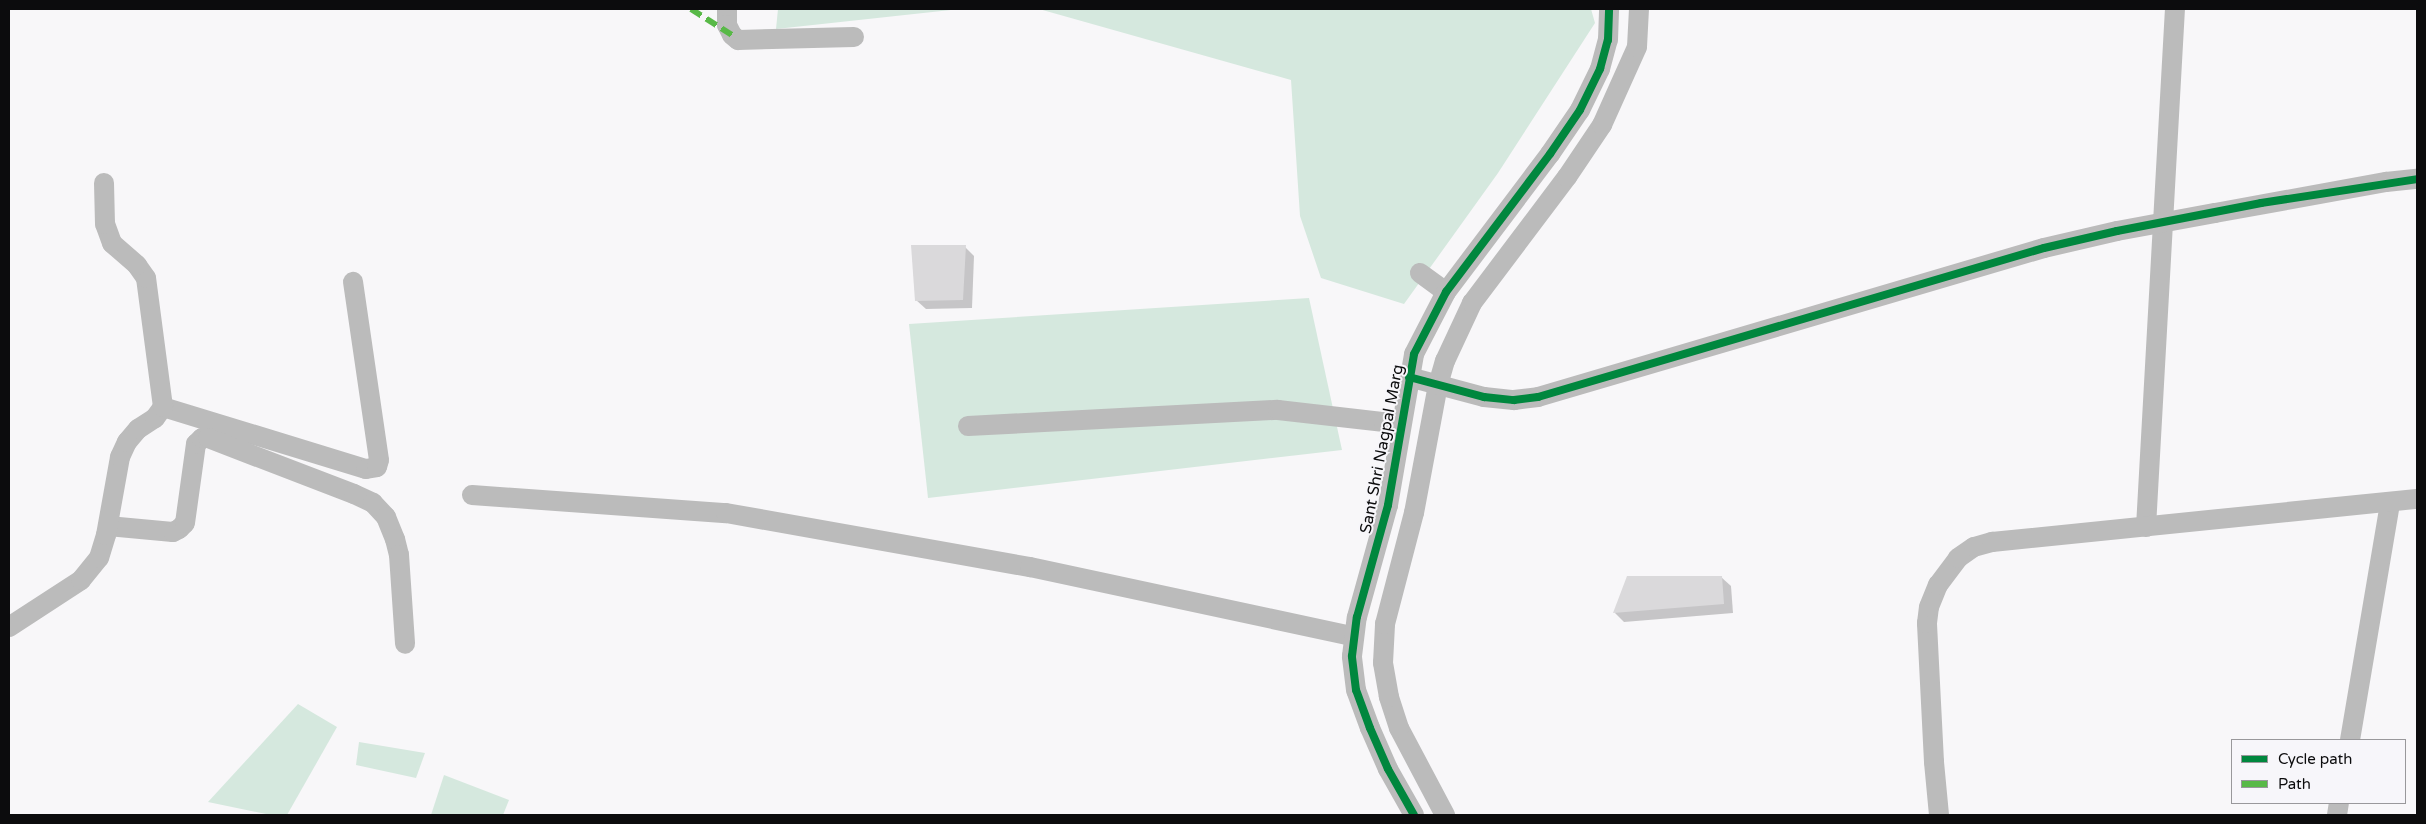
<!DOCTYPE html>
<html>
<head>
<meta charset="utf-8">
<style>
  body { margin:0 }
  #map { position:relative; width:2426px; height:824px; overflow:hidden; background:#f8f7f9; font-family:"Varela Round",sans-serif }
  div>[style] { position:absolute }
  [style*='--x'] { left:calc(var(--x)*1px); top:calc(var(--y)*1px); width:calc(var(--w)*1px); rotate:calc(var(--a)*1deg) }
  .green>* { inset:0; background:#d5e8de }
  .shadow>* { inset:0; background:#0003 }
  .building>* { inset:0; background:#dad9db }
  .minor>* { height:20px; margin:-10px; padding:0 10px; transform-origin:10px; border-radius:10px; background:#bbb }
  .minor-bridge>* { height:20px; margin:-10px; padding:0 10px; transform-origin:10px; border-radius:10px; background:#bbb }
  .quiet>* { height:6px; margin-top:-3px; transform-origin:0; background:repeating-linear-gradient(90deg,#58b947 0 12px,transparent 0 18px) }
  .cycleway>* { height:8px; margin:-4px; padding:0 4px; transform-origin:4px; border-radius:4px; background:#00873e }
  span { translate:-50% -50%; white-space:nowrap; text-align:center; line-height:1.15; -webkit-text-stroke:4px #f7f6fa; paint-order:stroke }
  .street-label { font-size:16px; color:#0c0c0d }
  .frame { position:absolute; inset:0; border:10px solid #0c0c0d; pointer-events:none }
  .legend { position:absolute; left:2231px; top:739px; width:175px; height:65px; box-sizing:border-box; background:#f7f6fa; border:1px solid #99989b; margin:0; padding:6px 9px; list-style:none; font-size:15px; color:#0c0c0d }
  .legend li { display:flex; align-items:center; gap:10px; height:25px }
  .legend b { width:25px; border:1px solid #99989b }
</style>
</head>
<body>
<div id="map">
  <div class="green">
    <div style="clip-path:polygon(778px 9px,960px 9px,776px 29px)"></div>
    <div style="clip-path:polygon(1039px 9px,1591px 9px,1595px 23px,1498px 173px,1404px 304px,1321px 278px,1300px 216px,1291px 80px)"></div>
    <div style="clip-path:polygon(1309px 298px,1342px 450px,928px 498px,909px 324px)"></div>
    <div style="clip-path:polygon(298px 704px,337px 727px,287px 815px,271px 815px,208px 802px)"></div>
    <div style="clip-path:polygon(359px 742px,425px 753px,416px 778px,356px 765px)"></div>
    <div style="clip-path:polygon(444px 775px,509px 800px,503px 815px,431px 815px)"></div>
  </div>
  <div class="shadow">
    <div style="clip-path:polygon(965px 247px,974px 256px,972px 308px,926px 309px,916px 300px)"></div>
    <div style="clip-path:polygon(1628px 577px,1721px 577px,1731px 586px,1733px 613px,1624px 622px,1615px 613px)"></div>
  </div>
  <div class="building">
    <div style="clip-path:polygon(911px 245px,966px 245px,963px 300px,915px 301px)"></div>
    <div style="clip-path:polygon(1627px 576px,1722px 576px,1724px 604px,1613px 613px)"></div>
  </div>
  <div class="minor">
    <div style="--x:727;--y:9;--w:16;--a:90"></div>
    <div style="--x:727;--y:25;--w:11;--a:63"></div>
    <div style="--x:732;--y:35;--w:8;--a:40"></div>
    <div style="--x:738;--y:40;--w:116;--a:-1.5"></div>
    <div style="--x:2215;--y:213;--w:174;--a:-10.3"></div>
    <div style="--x:2386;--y:182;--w:31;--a:-6"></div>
    <div style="--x:1420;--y:273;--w:32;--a:36"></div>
    <div style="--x:1409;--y:377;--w:78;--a:14.9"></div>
    <div style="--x:1484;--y:397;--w:30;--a:6"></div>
    <div style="--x:1514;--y:400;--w:24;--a:-7"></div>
    <div style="--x:1538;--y:397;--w:527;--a:-16.41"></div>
    <div style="--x:2044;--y:248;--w:75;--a:-13.1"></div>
    <div style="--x:163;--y:407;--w:212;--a:17"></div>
    <div style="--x:366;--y:469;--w:11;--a:-10"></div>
    <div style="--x:377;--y:467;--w:7;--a:-74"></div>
    <div style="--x:379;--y:460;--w:180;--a:-98.3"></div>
    <div style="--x:968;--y:426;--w:310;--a:-3"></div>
    <div style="--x:1278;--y:410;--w:107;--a:6.5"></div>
    <div style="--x:1384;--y:422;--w:17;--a:13"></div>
    <div style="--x:472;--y:495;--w:255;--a:4.1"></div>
    <div style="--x:726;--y:513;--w:309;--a:10.1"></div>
    <div style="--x:1030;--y:567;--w:330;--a:12.1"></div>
    <div style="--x:108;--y:526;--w:65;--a:5.3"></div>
    <div style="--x:173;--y:532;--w:7;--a:-27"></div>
    <div style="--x:179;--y:529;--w:8;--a:-45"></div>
    <div style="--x:185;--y:523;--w:80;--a:-82.1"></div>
    <div style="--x:196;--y:444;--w:8;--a:-45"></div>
    <div style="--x:202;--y:438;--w:6;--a:0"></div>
    <div style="--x:208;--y:438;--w:156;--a:21"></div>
    <div style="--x:354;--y:494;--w:21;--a:25"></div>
    <div style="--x:373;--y:503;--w:19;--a:47"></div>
    <div style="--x:386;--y:517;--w:24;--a:68"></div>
    <div style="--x:395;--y:539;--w:16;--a:76"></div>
    <div style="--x:399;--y:555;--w:89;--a:86.1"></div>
    <div style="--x:2146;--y:527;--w:519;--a:-86.8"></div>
    <div style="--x:9;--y:627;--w:86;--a:-33.1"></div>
    <div style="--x:81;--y:580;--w:28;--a:-51"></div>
    <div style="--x:99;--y:558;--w:24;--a:-73"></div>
    <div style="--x:106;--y:535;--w:79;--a:-79.8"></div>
    <div style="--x:120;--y:457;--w:17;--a:-65"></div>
    <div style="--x:127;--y:442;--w:17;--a:-50"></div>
    <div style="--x:138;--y:429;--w:20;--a:-33"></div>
    <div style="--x:155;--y:418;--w:14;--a:-54"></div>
    <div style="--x:163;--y:407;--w:130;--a:-97.5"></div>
    <div style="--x:146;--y:278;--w:16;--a:-125"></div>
    <div style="--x:137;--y:265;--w:33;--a:-139"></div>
    <div style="--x:112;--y:243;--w:20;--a:-110"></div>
    <div style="--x:105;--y:224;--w:41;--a:-91.4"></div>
    <div style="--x:2350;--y:740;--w:240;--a:-80.4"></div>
    <div style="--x:1414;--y:815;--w:53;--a:-119.5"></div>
    <div style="--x:1388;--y:769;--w:45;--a:-113.7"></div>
    <div style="--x:1370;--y:728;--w:40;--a:-110.2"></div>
    <div style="--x:1356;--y:690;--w:34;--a:-97"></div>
    <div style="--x:1352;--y:656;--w:39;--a:-83"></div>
    <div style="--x:1357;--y:617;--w:116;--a:-74.5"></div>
    <div style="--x:1388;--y:505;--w:153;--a:-80.2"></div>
    <div style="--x:1414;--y:354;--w:70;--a:-62.7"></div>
    <div style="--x:1446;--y:292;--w:173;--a:-53"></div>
    <div style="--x:1550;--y:154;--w:53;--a:-55.7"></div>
    <div style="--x:1580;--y:110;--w:46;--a:-64"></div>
    <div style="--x:1600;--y:69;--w:30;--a:-75"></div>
    <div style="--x:1608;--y:40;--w:31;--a:-88"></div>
    <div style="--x:1445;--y:815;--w:98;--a:-117.9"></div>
    <div style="--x:1399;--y:728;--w:33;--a:-108"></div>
    <div style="--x:1389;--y:697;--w:35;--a:-100"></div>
    <div style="--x:1383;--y:663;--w:39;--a:-87"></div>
    <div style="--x:1385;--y:624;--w:115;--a:-75.4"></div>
    <div style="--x:1414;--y:513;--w:130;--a:-79.4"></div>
    <div style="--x:1438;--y:385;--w:25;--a:-74"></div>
    <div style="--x:1445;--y:361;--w:64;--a:-65"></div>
    <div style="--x:1472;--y:303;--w:158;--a:-53"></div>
    <div style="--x:1567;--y:177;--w:63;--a:-56.1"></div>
    <div style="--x:1602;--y:125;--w:85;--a:-65.8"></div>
    <div style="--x:1637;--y:47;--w:38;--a:-87"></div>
    <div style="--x:1939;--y:815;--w:53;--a:-95.4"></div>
    <div style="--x:1934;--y:762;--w:139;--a:-92.9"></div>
    <div style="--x:1927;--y:623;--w:16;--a:-83"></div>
    <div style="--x:1929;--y:607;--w:24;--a:-68"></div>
    <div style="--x:1938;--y:585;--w:34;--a:-53"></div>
    <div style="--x:1958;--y:558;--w:19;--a:-35"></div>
    <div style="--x:1974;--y:547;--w:19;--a:-16"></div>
    <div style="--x:1992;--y:542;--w:427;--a:-5.8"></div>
    <div style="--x:2337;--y:815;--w:12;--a:-81"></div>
  </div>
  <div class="minor-bridge">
    <div style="--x:2117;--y:231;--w:100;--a:-10.4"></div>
  </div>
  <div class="quiet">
    <div style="--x:691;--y:9;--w:49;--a:32.4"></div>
  </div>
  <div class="cycleway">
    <div style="--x:1409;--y:377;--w:78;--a:14.9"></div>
    <div style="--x:1484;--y:397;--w:30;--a:6"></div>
    <div style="--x:1514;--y:400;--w:24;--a:-7"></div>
    <div style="--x:1538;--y:397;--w:527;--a:-16.41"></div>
    <div style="--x:2044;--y:248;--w:75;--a:-13.1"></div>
    <div style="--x:2117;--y:231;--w:147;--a:-11"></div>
    <div style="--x:2261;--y:203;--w:158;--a:-8.7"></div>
    <div style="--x:1414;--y:815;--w:53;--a:-119.5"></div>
    <div style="--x:1388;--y:769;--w:45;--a:-113.7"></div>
    <div style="--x:1370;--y:728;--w:40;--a:-110.2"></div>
    <div style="--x:1356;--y:690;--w:34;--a:-97"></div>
    <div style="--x:1352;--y:656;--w:39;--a:-83"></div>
    <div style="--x:1357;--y:617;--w:116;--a:-74.5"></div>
    <div style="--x:1388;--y:505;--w:153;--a:-80.2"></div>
    <div style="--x:1414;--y:354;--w:70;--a:-62.7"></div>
    <div style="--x:1446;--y:292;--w:173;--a:-53"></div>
    <div style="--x:1550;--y:154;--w:53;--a:-55.7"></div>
    <div style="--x:1580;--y:110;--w:46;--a:-64"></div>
    <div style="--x:1600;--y:69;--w:30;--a:-75"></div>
    <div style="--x:1608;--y:40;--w:31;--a:-88"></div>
  </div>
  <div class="street-label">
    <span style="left:1382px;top:449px;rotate:-79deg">Sant Shri Nagpal Marg</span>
  </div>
  <div class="frame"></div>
  <ul class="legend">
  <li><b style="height:6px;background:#00873e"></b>Cycle path</li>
  <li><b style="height:6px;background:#58b947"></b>Path</li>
  </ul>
</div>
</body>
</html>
